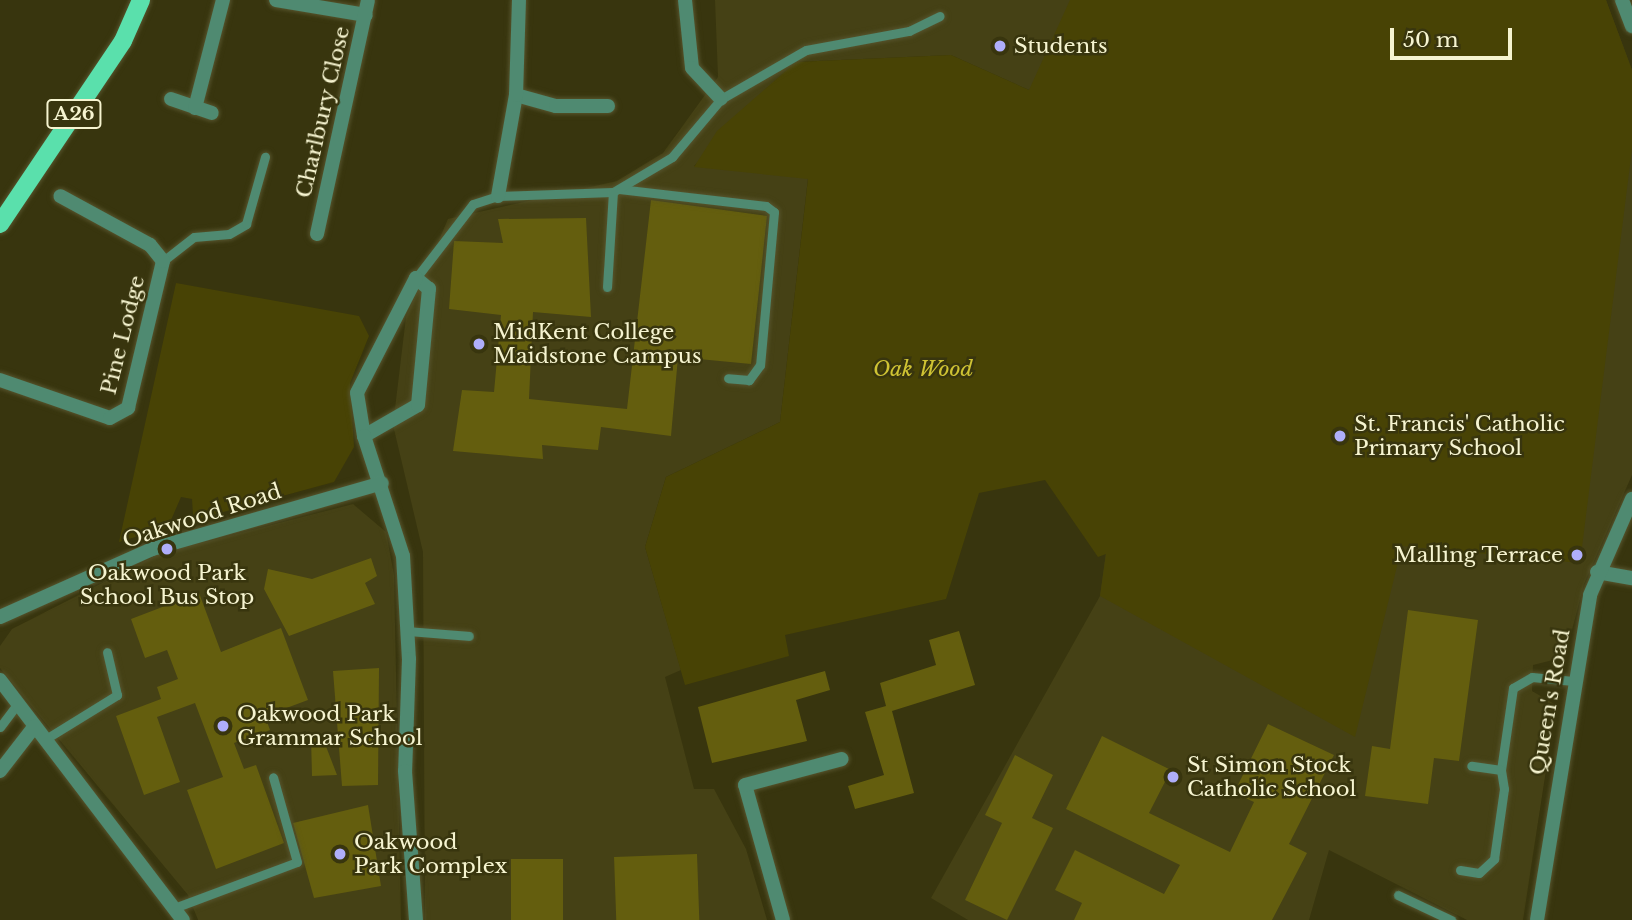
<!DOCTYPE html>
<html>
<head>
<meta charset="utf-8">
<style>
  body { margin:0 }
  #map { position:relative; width:1632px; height:920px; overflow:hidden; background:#38350e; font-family:"Libre Baskerville",serif }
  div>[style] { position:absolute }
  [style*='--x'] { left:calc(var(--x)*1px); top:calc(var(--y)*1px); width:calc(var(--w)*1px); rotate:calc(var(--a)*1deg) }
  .built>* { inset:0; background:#454115 }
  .green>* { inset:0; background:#484305 }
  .building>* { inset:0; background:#645e0e; transform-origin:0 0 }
  .roads { filter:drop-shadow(0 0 2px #56542d) drop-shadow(0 0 2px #56542d) }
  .service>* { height:9px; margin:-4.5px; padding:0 4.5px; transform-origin:4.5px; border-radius:4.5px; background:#4f8a71 }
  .minor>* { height:14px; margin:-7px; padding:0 7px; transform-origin:7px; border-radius:7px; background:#4f8a71 }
  .tertiary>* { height:14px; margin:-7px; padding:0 7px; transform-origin:7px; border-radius:7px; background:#4f8a71 }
  .primary>* { height:18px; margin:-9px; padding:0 9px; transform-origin:9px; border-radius:9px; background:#5ae0ac }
  .dots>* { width:19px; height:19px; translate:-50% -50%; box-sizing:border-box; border:4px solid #38350e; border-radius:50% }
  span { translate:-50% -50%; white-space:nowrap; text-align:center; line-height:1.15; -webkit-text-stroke:5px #38350e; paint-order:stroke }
  .shield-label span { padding:2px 5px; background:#38350e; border:2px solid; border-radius:5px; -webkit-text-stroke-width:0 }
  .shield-label { font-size:19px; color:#f6f4d0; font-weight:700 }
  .poi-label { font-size:21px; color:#f6f4d0 }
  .left { translate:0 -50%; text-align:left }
  .right { translate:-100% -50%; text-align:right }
  .street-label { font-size:21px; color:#f6f4d0 }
  .park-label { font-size:21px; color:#cfc333; font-style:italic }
  .scale { position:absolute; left:1390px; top:28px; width:122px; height:32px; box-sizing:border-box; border:4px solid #f6f4d0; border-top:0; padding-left:9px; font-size:21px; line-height:24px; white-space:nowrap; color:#f6f4d0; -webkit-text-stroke:5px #38350e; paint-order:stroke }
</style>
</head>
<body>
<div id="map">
  <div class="built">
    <div style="clip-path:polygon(715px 0,1606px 0,1632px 70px,1632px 475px,1584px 584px,1565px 657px,1533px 665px,1532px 691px,1556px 705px,1523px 920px,1467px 920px,1329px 850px,1309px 920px,968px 920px,931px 898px,1100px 596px,1108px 538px,1029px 90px,951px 55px,796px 62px,694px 166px,808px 178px,780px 422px,666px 477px,645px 547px,681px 670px,665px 677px,694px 789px,714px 789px,746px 849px,767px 920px,425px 920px,423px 552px,393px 425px,406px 317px,448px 219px,617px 181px,663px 153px,718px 77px)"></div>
    <div style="clip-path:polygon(353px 504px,386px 532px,394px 575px,401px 920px,198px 920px,188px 895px,0 668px,0 646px,12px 629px,159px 554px)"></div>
  </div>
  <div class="green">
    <div style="clip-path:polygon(1070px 0,1606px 0,1632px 70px,1632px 149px,1580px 563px,1402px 546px,1355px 737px,1100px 596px,1106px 554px,1098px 557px,1045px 480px,979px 493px,946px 599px,785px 635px,789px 656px,685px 685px,645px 547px,666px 477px,780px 422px,808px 179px,694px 167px,717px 131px,796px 62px,951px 55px,1029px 90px)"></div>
    <div style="clip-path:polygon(176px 283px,359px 316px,369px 336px,350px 383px,354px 447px,334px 482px,201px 518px,193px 515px,192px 499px,181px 497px,168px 527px,119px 542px)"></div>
  </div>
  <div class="building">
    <div style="clip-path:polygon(651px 200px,767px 216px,751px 364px,678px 357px,671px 436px,601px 427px,598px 450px,542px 445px,543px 459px,453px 451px,462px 390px,494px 392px,501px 315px,449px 309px,454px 241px,503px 243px,498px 219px,586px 218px,591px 317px,533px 312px,529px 399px,627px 409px)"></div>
    <div style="clip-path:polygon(371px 558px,377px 576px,365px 583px,375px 604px,289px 636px,264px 589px,268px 569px,312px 579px)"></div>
    <div style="clip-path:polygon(199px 593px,221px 652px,281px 628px,308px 700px,265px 716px,270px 730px,234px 743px,244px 769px,256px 765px,284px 843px,216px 869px,187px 790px,223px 777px,195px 703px,157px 717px,180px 782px,144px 795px,116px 716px,161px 699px,157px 687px,178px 679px,167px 650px,145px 658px,131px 619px)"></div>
    <div style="clip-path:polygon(1408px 610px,1478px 620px,1459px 761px,1434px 758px,1428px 804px,1365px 796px,1372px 746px,1390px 749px)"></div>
    <div style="clip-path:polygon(959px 631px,975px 685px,892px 711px,914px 793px,855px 809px,848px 786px,884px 775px,865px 712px,886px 706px,880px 683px,936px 665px,929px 640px)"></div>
    <div style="clip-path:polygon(379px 668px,378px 785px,342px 786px,333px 671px)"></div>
    <div style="clip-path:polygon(825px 671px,830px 690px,796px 700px,807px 741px,712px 763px,698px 707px)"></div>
    <div style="clip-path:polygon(1268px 724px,1334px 755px,1289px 844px,1307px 853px,1272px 920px,1074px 920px,1082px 903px,1055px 890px,1075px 850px,1164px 894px,1180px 865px,1066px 809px,1102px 736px,1171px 770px,1149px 813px,1230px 852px,1254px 802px,1234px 793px)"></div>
    <div style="clip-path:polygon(311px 736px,322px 736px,337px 775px,312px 776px)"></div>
    <div style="clip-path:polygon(1015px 755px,1053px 775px,1032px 818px,1053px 828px,1007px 920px,965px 900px,1002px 823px,985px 815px)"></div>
    <div style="clip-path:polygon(368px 805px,381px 886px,314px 898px,293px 823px)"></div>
    <div style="left:697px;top:854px;width:66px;height:83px;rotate:88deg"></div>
    <div style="left:563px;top:859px;width:61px;height:52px;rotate:90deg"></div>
  </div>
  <div class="roads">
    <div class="service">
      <div style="--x:619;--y:189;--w:148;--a:6.6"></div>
      <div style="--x:766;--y:206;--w:10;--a:37"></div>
      <div style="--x:774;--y:212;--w:154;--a:95.2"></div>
      <div style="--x:760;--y:365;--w:19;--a:126"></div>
      <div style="--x:749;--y:380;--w:21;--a:-175"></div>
      <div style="--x:163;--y:261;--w:39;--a:-38"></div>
      <div style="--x:194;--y:237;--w:35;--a:-5"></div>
      <div style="--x:229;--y:234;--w:20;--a:-30"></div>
      <div style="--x:246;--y:224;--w:70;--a:-74.2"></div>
      <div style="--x:416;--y:278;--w:93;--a:-52.4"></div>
      <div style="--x:473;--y:204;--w:26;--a:-18"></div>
      <div style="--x:498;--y:196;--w:115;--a:-2"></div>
      <div style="--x:613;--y:192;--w:69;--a:-30.7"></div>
      <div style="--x:672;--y:157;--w:76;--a:-49.8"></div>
      <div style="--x:721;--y:99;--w:98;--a:-30"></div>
      <div style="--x:806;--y:50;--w:105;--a:-10.5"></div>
      <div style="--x:909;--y:31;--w:34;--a:-26"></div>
      <div style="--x:607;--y:287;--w:95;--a:-86.4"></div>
      <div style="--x:407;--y:631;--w:62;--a:4.6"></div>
      <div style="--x:0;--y:727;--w:26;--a:-53"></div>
      <div style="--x:44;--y:740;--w:86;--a:-31.7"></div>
      <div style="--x:117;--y:695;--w:44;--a:-103.1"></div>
      <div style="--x:1501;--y:770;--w:83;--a:-81.7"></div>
      <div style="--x:1513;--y:688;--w:22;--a:-30"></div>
      <div style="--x:1532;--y:677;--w:41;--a:5.6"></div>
      <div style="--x:1460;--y:870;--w:19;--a:9"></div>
      <div style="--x:1479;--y:873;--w:21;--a:-43"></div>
      <div style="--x:1494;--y:859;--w:71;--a:-81.9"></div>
      <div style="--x:1504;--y:789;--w:19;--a:-99"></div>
      <div style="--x:1501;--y:770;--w:30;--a:-172"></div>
      <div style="--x:1398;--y:895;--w:59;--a:25.3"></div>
      <div style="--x:174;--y:908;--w:131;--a:-20.5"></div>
      <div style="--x:297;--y:862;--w:88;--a:-105.8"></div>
    </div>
    <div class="minor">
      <div style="--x:276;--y:0;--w:91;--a:9.5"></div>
      <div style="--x:685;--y:0;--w:68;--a:84.1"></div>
      <div style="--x:692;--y:68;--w:42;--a:46.9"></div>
      <div style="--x:516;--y:95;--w:41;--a:15.4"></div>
      <div style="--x:556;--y:106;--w:52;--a:0"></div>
      <div style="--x:171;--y:99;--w:43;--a:18.9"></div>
      <div style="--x:195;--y:108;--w:112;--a:-75.5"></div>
      <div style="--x:498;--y:196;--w:103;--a:-79.9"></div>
      <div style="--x:516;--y:95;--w:95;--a:-88.2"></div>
      <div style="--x:317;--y:234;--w:239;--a:-77.7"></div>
      <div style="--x:0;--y:380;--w:116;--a:19.1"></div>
      <div style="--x:110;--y:418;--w:21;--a:-29"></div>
      <div style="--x:128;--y:408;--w:151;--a:-76.6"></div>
      <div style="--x:163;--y:261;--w:21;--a:-129"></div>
      <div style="--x:150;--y:245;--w:102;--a:-151.4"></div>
      <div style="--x:364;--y:436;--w:62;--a:-29.9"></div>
      <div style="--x:418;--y:405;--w:117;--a:-84.6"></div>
      <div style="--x:429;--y:289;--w:17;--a:-140"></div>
      <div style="--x:416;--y:278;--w:129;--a:117.2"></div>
      <div style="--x:357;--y:393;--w:44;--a:80.8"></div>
      <div style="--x:364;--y:436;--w:126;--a:72"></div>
      <div style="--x:403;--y:556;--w:103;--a:86.7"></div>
      <div style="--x:409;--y:659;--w:112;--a:92"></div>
      <div style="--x:405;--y:771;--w:149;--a:85.8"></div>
      <div style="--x:1597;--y:572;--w:36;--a:10"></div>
      <div style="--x:0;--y:617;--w:167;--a:-24.1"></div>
      <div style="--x:152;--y:549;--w:239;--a:-16"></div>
      <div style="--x:0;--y:680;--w:302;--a:52.7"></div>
      <div style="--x:0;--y:771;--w:56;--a:-52.3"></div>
      <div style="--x:783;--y:920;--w:140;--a:-105.7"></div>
      <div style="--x:745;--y:785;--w:100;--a:-15"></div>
    </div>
    <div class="tertiary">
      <div style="--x:1622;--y:0;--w:28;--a:69"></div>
      <div style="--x:1537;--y:920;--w:329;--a:-80.7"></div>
      <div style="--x:1590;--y:595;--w:105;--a:-66.4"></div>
    </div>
    <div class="primary">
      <div style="--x:0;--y:224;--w:220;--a:-56.1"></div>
      <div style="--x:123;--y:41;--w:45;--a:-66.3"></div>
    </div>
  </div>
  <div class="dots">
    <div style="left:1000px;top:46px;background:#afaefa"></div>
    <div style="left:479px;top:344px;background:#afaefa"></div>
    <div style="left:1340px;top:436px;background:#afaefa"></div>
    <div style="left:167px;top:549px;background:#afaefa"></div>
    <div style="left:1577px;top:555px;background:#afaefa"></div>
    <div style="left:223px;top:726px;background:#afaefa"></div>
    <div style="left:1173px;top:777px;background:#afaefa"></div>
    <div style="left:340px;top:854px;background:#afaefa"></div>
  </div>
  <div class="shield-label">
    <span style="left:74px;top:114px">A26</span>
  </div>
  <div class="poi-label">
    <span class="left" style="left:1014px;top:46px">Students</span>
    <span class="left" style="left:493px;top:344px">MidKent College<br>Maidstone Campus</span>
    <span class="left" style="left:1354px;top:436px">St. Francis' Catholic<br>Primary School</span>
    <span class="right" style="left:1563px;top:555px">Malling Terrace</span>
    <span style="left:167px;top:585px">Oakwood Park<br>School Bus Stop</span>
    <span class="left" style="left:237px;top:726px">Oakwood Park<br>Grammar School</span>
    <span class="left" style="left:1187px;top:777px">St Simon Stock<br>Catholic School</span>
    <span class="left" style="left:354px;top:854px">Oakwood<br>Park Complex</span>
  </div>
  <div class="street-label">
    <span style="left:323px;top:112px;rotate:-77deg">Charlbury Close</span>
    <span style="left:123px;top:335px;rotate:-76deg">Pine Lodge</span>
    <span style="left:202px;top:516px;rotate:-18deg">Oakwood Road</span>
    <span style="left:1550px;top:702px;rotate:-80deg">Queen's Road</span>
  </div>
  <div class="park-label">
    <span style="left:923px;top:369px">Oak Wood</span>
  </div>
  <div class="scale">50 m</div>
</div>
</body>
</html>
